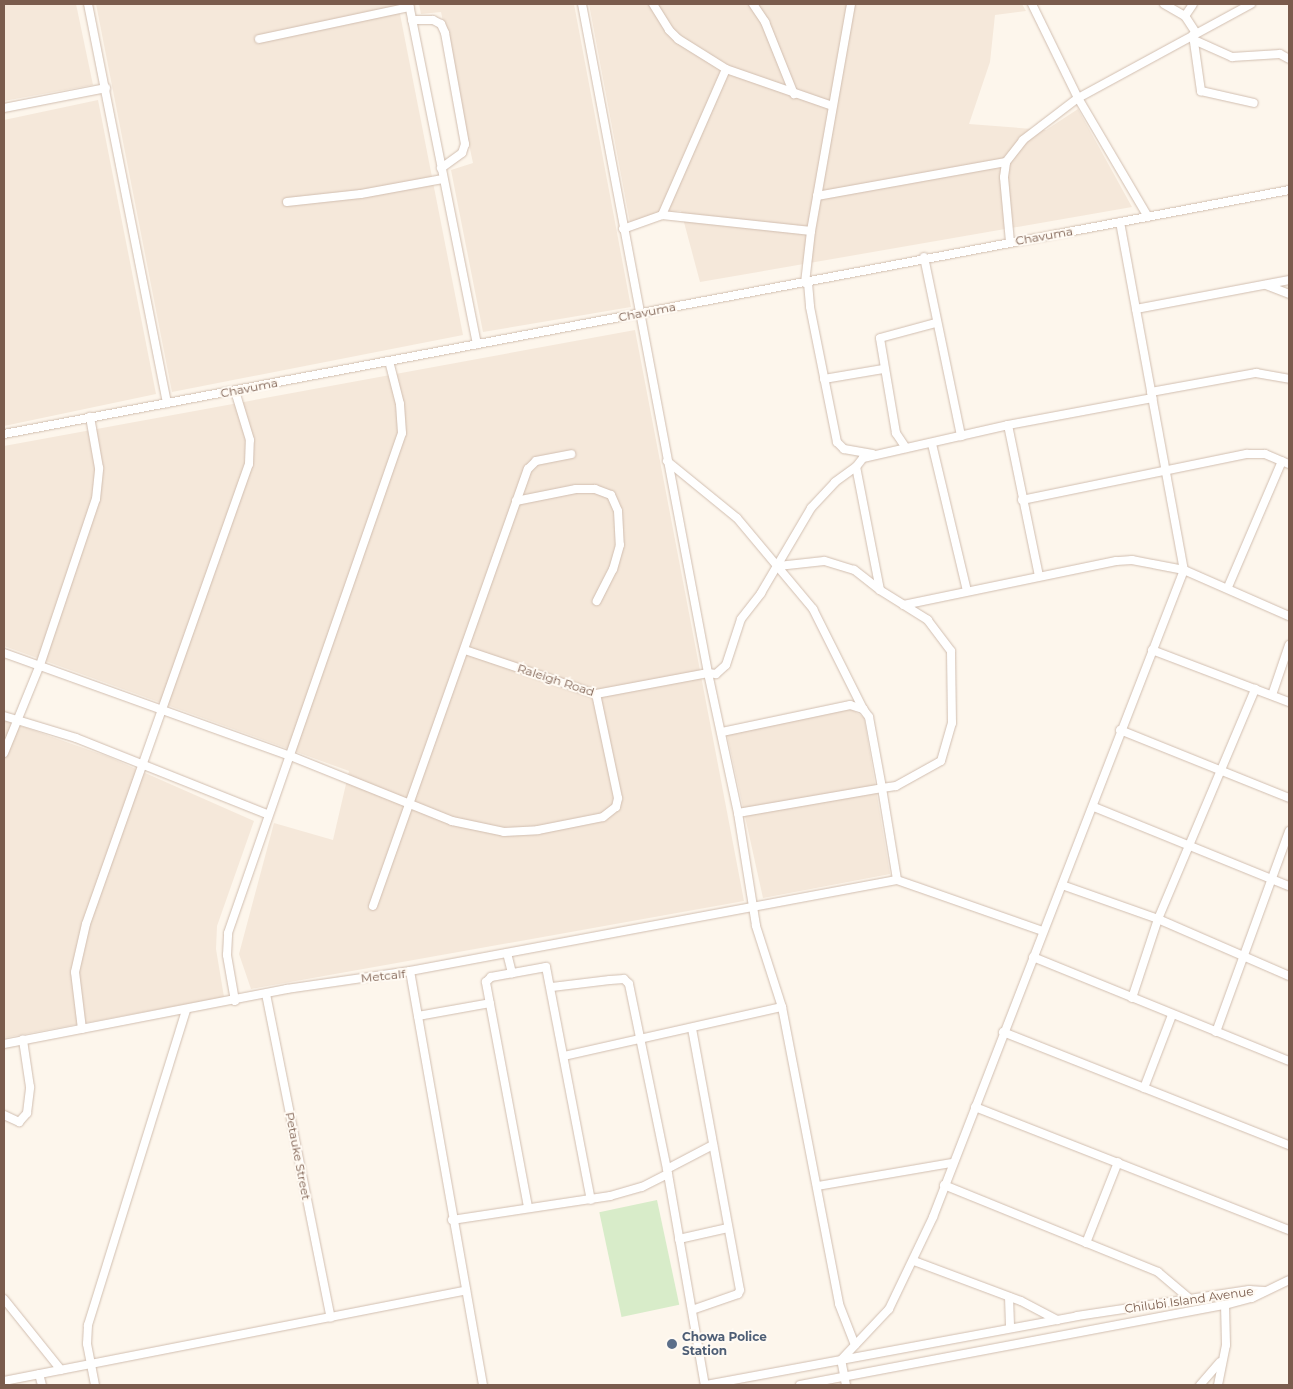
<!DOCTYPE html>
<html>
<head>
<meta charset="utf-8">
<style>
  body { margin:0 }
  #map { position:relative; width:1293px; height:1389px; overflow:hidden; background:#fdf6ec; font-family:Montserrat,sans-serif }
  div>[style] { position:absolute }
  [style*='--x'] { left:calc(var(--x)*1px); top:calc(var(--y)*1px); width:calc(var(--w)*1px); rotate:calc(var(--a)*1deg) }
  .residential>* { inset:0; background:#f5e8da }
  .green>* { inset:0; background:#d8ecc9; transform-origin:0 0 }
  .roads { filter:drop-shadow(0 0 1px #d1beb0) drop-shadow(0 0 1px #d1beb0) }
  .minor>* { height:8px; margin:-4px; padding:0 4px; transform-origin:4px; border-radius:4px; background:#fff }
  .dots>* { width:14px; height:14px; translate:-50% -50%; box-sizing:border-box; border:2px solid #fffaf3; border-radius:50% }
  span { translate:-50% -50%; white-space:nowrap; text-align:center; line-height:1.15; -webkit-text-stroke:4px #fffaf3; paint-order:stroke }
  .street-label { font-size:12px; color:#7a5c4d }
  .service-label { font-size:12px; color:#4e5e75; font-weight:700 }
  .left { translate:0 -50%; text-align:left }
  .frame { position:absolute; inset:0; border:5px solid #7a5c4d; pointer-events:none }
</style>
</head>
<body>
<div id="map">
  <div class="residential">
    <div style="clip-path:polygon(4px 4px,76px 4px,93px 85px,4px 101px)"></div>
    <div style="clip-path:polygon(96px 4px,398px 4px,463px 335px,172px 392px)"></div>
    <div style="clip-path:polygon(419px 4px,574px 4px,631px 307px,483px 332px,451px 170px,473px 163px,441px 12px,421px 14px)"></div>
    <div style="clip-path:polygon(589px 4px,1022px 4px,1026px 11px,995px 15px,990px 62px,969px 124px,1046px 130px,1078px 109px,1132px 207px,700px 282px,681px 211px,658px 213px,630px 223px)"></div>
    <div style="clip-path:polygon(98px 100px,156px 394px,4px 426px,4px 120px)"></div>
    <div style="clip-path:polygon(635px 330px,744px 901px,251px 989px,239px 954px,274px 823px,333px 840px,349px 771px,4px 646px,4px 446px)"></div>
    <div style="clip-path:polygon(849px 708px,864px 717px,890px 874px,763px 898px,727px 735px)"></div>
    <div style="clip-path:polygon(4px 720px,109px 757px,254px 821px,217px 926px,216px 949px,224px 997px,4px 1038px)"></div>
  </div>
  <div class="green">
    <div style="left:657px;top:1200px;width:107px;height:59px;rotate:78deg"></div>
  </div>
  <div class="roads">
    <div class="minor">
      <div style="--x:88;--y:4;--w:407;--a:78.8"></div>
      <div style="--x:409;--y:4;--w:347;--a:78.7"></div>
      <div style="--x:582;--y:4;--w:681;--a:79.33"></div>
      <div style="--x:708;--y:673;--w:8;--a:7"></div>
      <div style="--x:716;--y:674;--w:13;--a:-42"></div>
      <div style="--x:726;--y:665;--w:48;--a:-71.9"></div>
      <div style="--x:741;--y:619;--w:33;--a:-52"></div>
      <div style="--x:761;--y:593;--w:99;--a:-59.5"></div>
      <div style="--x:811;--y:508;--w:35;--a:-47"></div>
      <div style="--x:835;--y:482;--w:26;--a:-36"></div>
      <div style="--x:653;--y:4;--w:31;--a:58"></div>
      <div style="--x:669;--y:30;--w:13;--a:45"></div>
      <div style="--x:678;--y:39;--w:57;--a:32"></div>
      <div style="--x:726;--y:69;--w:112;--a:19.2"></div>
      <div style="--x:753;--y:4;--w:22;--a:56"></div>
      <div style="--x:765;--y:22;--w:78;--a:68.1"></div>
      <div style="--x:1032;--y:4;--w:105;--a:63.9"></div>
      <div style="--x:1078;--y:98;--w:138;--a:59.5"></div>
      <div style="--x:1164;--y:4;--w:24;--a:30"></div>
      <div style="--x:1185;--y:16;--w:20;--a:57"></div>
      <div style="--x:1185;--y:16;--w:14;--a:-56"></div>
      <div style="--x:412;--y:20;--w:21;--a:0"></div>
      <div style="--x:433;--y:20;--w:9;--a:27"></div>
      <div style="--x:441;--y:24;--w:10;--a:66"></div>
      <div style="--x:445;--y:33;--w:113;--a:79.8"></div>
      <div style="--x:465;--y:144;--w:9;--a:108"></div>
      <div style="--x:462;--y:153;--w:26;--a:144"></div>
      <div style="--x:1193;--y:35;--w:57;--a:81.9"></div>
      <div style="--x:1201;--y:91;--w:54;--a:12.8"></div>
      <div style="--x:259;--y:39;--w:154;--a:-12"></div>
      <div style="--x:1194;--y:40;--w:42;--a:24.1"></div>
      <div style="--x:1232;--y:57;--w:48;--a:-3.6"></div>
      <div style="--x:1280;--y:54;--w:10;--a:29"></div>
      <div style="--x:4;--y:108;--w:104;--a:-11.1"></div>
      <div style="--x:817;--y:196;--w:192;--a:-10.2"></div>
      <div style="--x:287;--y:202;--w:74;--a:-6.2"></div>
      <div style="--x:361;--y:194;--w:83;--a:-10.4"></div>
      <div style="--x:662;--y:215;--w:159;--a:-66.3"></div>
      <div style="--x:1120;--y:222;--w:354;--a:79.6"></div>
      <div style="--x:1184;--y:570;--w:115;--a:23.7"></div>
      <div style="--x:623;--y:229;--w:41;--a:-19.7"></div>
      <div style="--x:662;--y:215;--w:150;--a:6.1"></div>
      <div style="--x:1010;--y:242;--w:65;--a:-95.3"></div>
      <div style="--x:1004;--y:177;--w:15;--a:-82"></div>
      <div style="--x:1006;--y:162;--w:28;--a:-52"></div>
      <div style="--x:1023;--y:140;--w:69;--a:-37.4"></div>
      <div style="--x:1078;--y:98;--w:197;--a:-28.5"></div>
      <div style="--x:924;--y:257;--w:183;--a:78.3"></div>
      <div style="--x:805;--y:283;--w:52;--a:-83.4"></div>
      <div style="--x:811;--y:231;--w:230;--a:-80"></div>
      <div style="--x:808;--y:283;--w:24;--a:85"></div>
      <div style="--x:810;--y:307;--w:138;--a:78.7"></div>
      <div style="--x:837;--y:442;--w:10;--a:45"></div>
      <div style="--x:844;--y:449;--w:29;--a:10"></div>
      <div style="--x:1266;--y:285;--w:25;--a:21"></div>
      <div style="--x:1136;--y:309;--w:156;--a:-10.7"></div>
      <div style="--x:824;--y:379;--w:60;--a:-9.6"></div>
      <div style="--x:1151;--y:392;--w:107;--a:-10.3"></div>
      <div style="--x:1256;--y:373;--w:34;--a:10"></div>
      <div style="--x:1008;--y:425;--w:154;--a:78.4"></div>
      <div style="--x:4;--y:434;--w:1308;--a:-10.75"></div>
      <div style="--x:932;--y:444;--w:151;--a:76.6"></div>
      <div style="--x:906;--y:448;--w:18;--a:-124"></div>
      <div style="--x:896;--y:433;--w:96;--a:-99.6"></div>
      <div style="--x:880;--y:338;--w:58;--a:-15"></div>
      <div style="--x:667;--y:461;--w:90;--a:39.2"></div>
      <div style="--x:737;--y:518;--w:119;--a:50.1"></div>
      <div style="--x:813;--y:609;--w:112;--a:63.4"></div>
      <div style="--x:1022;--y:500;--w:230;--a:-11.6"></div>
      <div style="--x:1247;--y:454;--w:18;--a:0"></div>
      <div style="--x:1265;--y:454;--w:26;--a:23"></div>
      <div style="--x:516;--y:501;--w:61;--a:-11.3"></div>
      <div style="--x:576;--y:489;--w:19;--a:0"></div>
      <div style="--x:595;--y:489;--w:17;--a:21"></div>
      <div style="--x:611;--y:495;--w:17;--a:66"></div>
      <div style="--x:618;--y:511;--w:34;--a:87"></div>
      <div style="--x:620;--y:545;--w:25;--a:106"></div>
      <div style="--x:613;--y:569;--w:36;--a:117"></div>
      <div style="--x:1228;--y:587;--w:137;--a:-66.8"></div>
      <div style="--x:880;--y:590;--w:125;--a:-101"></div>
      <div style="--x:856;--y:467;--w:11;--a:-52"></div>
      <div style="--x:863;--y:458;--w:149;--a:-12.8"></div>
      <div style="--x:1008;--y:425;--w:147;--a:-10.6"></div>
      <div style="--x:465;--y:650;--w:138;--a:18.6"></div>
      <div style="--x:596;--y:694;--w:114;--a:-10.6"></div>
      <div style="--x:708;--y:673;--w:143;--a:77.9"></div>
      <div style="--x:738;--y:813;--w:114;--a:80.9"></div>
      <div style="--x:756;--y:926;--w:85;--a:72.2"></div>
      <div style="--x:782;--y:1007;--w:302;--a:79.1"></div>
      <div style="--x:839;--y:1304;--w:44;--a:68.7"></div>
      <div style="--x:1152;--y:650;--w:147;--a:20.8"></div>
      <div style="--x:4;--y:653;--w:302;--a:19.8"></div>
      <div style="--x:288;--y:755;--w:177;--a:21.9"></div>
      <div style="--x:452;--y:821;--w:53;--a:11.9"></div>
      <div style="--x:504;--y:832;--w:34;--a:-3"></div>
      <div style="--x:538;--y:830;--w:66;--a:-11.3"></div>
      <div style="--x:603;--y:817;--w:16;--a:-38"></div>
      <div style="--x:616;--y:807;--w:9;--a:-77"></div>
      <div style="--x:618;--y:798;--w:106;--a:-101.9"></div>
      <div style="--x:1272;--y:695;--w:53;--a:-71.2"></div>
      <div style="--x:4;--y:716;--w:75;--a:17"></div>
      <div style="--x:76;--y:738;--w:206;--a:21.7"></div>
      <div style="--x:1120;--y:730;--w:182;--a:21.9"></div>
      <div style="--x:722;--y:732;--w:131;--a:-11.9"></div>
      <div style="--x:850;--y:705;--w:14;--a:17"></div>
      <div style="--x:863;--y:709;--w:10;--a:53"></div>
      <div style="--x:869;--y:717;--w:72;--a:79.6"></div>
      <div style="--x:882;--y:788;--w:14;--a:-8"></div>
      <div style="--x:896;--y:786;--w:51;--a:-29.1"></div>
      <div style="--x:941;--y:761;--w:40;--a:-74"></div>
      <div style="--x:952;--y:723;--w:72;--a:-90.8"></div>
      <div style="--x:951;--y:651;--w:39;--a:-127"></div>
      <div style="--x:928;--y:620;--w:57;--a:-148"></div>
      <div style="--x:880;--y:590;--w:33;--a:-142"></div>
      <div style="--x:854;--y:570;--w:31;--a:-163"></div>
      <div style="--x:824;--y:561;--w:46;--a:173.8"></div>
      <div style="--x:4;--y:753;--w:95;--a:-67.8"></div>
      <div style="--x:40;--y:665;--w:175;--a:-71.4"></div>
      <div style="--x:96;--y:499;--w:31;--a:-84"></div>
      <div style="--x:99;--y:468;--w:52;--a:-100"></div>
      <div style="--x:1094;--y:807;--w:210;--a:22.1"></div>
      <div style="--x:738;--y:813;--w:146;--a:-9.8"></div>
      <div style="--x:882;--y:788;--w:93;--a:80.7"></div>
      <div style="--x:1062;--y:885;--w:102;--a:19.5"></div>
      <div style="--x:1158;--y:919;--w:143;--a:23.5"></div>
      <div style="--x:373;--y:906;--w:464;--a:-70.5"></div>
      <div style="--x:528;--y:469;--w:11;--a:-45"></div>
      <div style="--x:536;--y:461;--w:36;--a:-11"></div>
      <div style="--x:507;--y:953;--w:21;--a:76"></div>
      <div style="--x:1033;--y:957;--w:276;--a:22.1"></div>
      <div style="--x:410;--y:971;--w:420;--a:80"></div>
      <div style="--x:552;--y:987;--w:58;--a:-6.9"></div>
      <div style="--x:610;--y:980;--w:14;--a:-4"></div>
      <div style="--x:624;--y:979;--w:7;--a:45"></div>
      <div style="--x:629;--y:984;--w:194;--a:78.4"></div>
      <div style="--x:668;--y:1174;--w:214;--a:80.1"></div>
      <div style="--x:266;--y:994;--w:330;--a:78.7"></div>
      <div style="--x:1132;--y:998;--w:83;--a:-71.8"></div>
      <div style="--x:1158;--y:919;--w:250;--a:-67.1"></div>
      <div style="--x:235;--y:1001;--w:47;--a:-99.9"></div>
      <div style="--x:227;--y:955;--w:22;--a:-87"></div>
      <div style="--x:228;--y:933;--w:529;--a:-70.81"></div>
      <div style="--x:402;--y:433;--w:29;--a:-94"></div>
      <div style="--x:400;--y:404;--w:44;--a:-104.3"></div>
      <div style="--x:418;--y:1016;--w:73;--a:-10.2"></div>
      <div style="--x:82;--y:1029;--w:57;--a:-97"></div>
      <div style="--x:75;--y:972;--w:49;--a:-77.1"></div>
      <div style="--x:86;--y:924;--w:488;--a:-70.5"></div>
      <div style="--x:249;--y:464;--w:24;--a:-88"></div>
      <div style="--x:250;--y:440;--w:51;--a:-107"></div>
      <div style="--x:1003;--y:1032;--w:308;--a:21.6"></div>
      <div style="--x:1216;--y:1032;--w:214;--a:-70"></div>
      <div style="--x:4;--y:1044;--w:288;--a:-11"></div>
      <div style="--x:287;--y:989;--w:124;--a:-8.3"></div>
      <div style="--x:410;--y:971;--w:495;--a:-10.6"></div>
      <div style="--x:897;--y:880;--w:155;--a:19.3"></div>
      <div style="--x:564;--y:1056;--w:223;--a:-12.7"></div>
      <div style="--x:1144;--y:1088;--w:78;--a:-69"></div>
      <div style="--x:975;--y:1107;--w:337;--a:21.4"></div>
      <div style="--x:4;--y:1115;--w:17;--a:25"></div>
      <div style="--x:19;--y:1122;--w:12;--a:-48"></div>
      <div style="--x:27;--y:1113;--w:26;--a:-83"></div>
      <div style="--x:30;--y:1087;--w:48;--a:-98.5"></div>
      <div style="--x:667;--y:1169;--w:52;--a:-27.6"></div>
      <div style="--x:944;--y:1185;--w:231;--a:22.1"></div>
      <div style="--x:1158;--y:1272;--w:42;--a:40.2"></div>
      <div style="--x:818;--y:1186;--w:135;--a:-9.8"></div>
      <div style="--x:528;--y:1207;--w:229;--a:-100.6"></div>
      <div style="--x:486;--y:982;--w:7;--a:-45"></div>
      <div style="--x:491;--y:977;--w:56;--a:-10.3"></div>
      <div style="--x:546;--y:967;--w:237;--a:79.1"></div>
      <div style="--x:452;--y:1220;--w:160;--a:-8.6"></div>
      <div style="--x:610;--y:1196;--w:33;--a:-16"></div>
      <div style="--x:642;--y:1187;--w:29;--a:-27"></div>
      <div style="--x:679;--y:1239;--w:50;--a:-12.7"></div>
      <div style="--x:1086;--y:1243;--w:87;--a:-68.4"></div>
      <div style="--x:914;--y:1261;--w:114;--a:20.5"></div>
      <div style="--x:1021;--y:1301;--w:41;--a:27.8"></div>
      <div style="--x:1009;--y:1297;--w:31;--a:88"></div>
      <div style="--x:4;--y:1299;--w:91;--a:51.2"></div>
      <div style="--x:692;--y:1310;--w:49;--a:-19.2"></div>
      <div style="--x:738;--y:1294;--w:4;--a:-63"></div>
      <div style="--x:740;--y:1290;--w:265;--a:-100.4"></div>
      <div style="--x:39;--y:1374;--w:11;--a:75"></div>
      <div style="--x:4;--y:1381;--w:471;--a:-11.1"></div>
      <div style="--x:95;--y:1385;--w:42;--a:-101"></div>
      <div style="--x:87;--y:1344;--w:19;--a:-87"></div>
      <div style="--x:88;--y:1325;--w:330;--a:-72.7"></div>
      <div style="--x:706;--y:1385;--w:377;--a:-10.5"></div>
      <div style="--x:1077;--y:1316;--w:174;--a:-8.6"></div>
      <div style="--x:1249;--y:1290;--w:15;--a:4"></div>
      <div style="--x:800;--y:1385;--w:432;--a:-10.7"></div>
      <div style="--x:1225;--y:1305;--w:28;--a:-15"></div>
      <div style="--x:1252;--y:1298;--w:41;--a:-25.9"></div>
      <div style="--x:846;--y:1385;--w:25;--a:-101"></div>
      <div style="--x:841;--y:1360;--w:70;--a:-46.7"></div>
      <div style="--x:889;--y:1309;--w:102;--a:-64.4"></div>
      <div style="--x:933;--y:1217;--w:694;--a:-68.8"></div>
      <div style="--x:1184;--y:570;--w:53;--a:-169.1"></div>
      <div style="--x:1132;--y:560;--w:16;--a:176"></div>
      <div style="--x:1116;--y:561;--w:217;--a:168.3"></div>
      <div style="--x:1200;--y:1385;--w:30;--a:-49"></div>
      <div style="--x:1218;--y:1385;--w:41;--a:-78.7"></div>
      <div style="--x:1226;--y:1345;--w:40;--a:-91.4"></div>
    </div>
  </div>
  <div class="dots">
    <div style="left:672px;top:1344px;background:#5c6f8a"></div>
  </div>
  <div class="street-label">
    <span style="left:1044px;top:236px;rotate:-10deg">Chavuma</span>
    <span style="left:647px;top:312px;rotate:-11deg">Chavuma</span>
    <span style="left:249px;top:388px;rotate:-11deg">Chavuma</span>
    <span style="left:556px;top:680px;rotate:18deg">Raleigh Road</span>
    <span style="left:383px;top:976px;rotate:-6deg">Metcalf</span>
    <span style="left:298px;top:1156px;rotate:79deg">Petauke Street</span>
    <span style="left:1189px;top:1300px;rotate:-8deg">Chilubi Island Avenue</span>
  </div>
  <div class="service-label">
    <span class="left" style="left:682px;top:1344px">Chowa Police<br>Station</span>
  </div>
  <div class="frame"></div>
</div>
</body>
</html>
